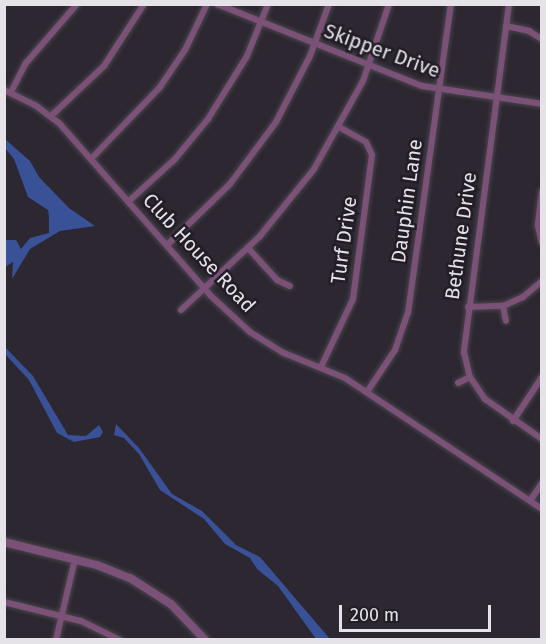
<!DOCTYPE html>
<html>
<head>
<meta charset="utf-8">
<style>
  body { margin:0 }
  #map { position:relative; width:546px; height:644px; overflow:hidden; background:#2c2730; font-family:"Fira Sans",sans-serif }
  div>[style] { position:absolute }
  [style*='--x'] { left:calc(var(--x)*1px); top:calc(var(--y)*1px); width:calc(var(--w)*1px); rotate:calc(var(--a)*1deg) }
  .water>* { inset:0; background:#395197 }
  .roads { filter:drop-shadow(0 0 2px #4a454d) drop-shadow(0 0 2px #4a454d) }
  .minor>* { height:6px; margin:-3px; padding:0 3px; transform-origin:3px; border-radius:3px; background:#7c5178 }
  .tertiary>* { height:8px; margin:-4px; padding:0 4px; transform-origin:4px; border-radius:4px; background:#7c5178 }
  span { translate:-50% -50%; white-space:nowrap; text-align:center; line-height:1.15; -webkit-text-stroke:5px #221d26; paint-order:stroke }
  .street-label { font-size:20px; color:#e5e2e8 }
  .frame { position:absolute; inset:0; border:6px solid #e5e2e8; pointer-events:none }
  .scale { position:absolute; left:339px; top:605px; width:152px; height:27px; box-sizing:border-box; border:3px solid #e5e2e8; border-top:0; padding-left:8px; font-size:18px; line-height:21px; white-space:nowrap; color:#e5e2e8; -webkit-text-stroke:4px #221d26; paint-order:stroke }
</style>
</head>
<body>
<div id="map">
  <div class="water">
    <div style="clip-path:polygon(5px 139px,30px 161px,39px 177px,69px 208px,95px 226px,60px 231px,30px 249px,12px 279px,13px 262px,5px 267px,5px 240px,16px 240px,21px 249px,30px 238px,49px 233px,49px 217px,48px 210px,28px 197px,14px 159px,5px 148px)"></div>
    <div style="clip-path:polygon(4px 346px,33px 376px,68px 435px,86px 436px,99px 425px,103px 432px,100px 437px,74px 442px,57px 433px,29px 380px,5px 354px)"></div>
    <div style="clip-path:polygon(116px 424px,139px 448px,172px 494px,202px 511px,236px 545px,260px 557px,330px 639px,316px 639px,278px 586px,257px 569px,250px 558px,225px 544px,204px 519px,160px 490px,139px 454px,124px 438px,114px 435px)"></div>
  </div>
  <div class="roads">
    <div class="minor">
      <div style="--x:217;--y:4;--w:221;--a:21.8"></div>
      <div style="--x:422;--y:86;--w:121;--a:8.5"></div>
      <div style="--x:509;--y:4;--w:351;--a:97.4"></div>
      <div style="--x:464;--y:352;--w:26;--a:77"></div>
      <div style="--x:470;--y:377;--w:27;--a:56"></div>
      <div style="--x:485;--y:399;--w:70;--a:35.1"></div>
      <div style="--x:506;--y:26;--w:24;--a:12"></div>
      <div style="--x:529;--y:31;--w:15;--a:32"></div>
      <div style="--x:4;--y:90;--w:34;--a:26"></div>
      <div style="--x:35;--y:105;--w:30;--a:37"></div>
      <div style="--x:59;--y:123;--w:230;--a:48.7"></div>
      <div style="--x:211;--y:296;--w:53;--a:42.7"></div>
      <div style="--x:250;--y:332;--w:40;--a:32"></div>
      <div style="--x:284;--y:353;--w:66;--a:22.3"></div>
      <div style="--x:345;--y:378;--w:237;--a:33.6"></div>
      <div style="--x:11;--y:92;--w:33;--a:-63"></div>
      <div style="--x:26;--y:63;--w:78;--a:-49.2"></div>
      <div style="--x:51;--y:116;--w:73;--a:-43.3"></div>
      <div style="--x:104;--y:66;--w:74;--a:-57.2"></div>
      <div style="--x:91;--y:159;--w:100;--a:-46.2"></div>
      <div style="--x:160;--y:87;--w:45;--a:-56"></div>
      <div style="--x:185;--y:50;--w:51;--a:-64.4"></div>
      <div style="--x:542;--y:191;--w:35;--a:97"></div>
      <div style="--x:538;--y:226;--w:17;--a:77"></div>
      <div style="--x:129;--y:201;--w:62;--a:-42.4"></div>
      <div style="--x:175;--y:159;--w:52;--a:-50.5"></div>
      <div style="--x:208;--y:119;--w:74;--a:-58.2"></div>
      <div style="--x:247;--y:56;--w:56;--a:-68"></div>
      <div style="--x:167;--y:245;--w:88;--a:-44.1"></div>
      <div style="--x:230;--y:184;--w:77;--a:-53.4"></div>
      <div style="--x:276;--y:122;--w:74;--a:-62.7"></div>
      <div style="--x:310;--y:56;--w:55;--a:-69.9"></div>
      <div style="--x:248;--y:248;--w:43;--a:47.8"></div>
      <div style="--x:277;--y:280;--w:14;--a:25"></div>
      <div style="--x:503;--y:306;--w:15;--a:79"></div>
      <div style="--x:468;--y:307;--w:35;--a:-2"></div>
      <div style="--x:503;--y:306;--w:22;--a:-24"></div>
      <div style="--x:523;--y:297;--w:25;--a:-40"></div>
      <div style="--x:181;--y:310;--w:108;--a:-43.1"></div>
      <div style="--x:260;--y:236;--w:86;--a:-51.1"></div>
      <div style="--x:314;--y:169;--w:101;--a:-60.9"></div>
      <div style="--x:363;--y:81;--w:81;--a:-71.3"></div>
      <div style="--x:321;--y:367;--w:75;--a:-64.8"></div>
      <div style="--x:353;--y:299;--w:145;--a:-82.5"></div>
      <div style="--x:372;--y:155;--w:14;--a:-115"></div>
      <div style="--x:366;--y:142;--w:31;--a:-151"></div>
      <div style="--x:458;--y:383;--w:13;--a:-27"></div>
      <div style="--x:367;--y:392;--w:50;--a:-56.3"></div>
      <div style="--x:395;--y:350;--w:39;--a:-71"></div>
      <div style="--x:408;--y:313;--w:312;--a:-82.1"></div>
      <div style="--x:513;--y:421;--w:53;--a:-56.6"></div>
      <div style="--x:530;--y:501;--w:22;--a:-56"></div>
      <div style="--x:4;--y:602;--w:79;--a:13.9"></div>
      <div style="--x:81;--y:621;--w:43;--a:26"></div>
      <div style="--x:56;--y:640;--w:83;--a:-76.8"></div>
    </div>
    <div class="tertiary">
      <div style="--x:4;--y:542;--w:96;--a:13.9"></div>
      <div style="--x:97;--y:565;--w:35;--a:22"></div>
      <div style="--x:130;--y:578;--w:49;--a:32.4"></div>
      <div style="--x:171;--y:604;--w:50;--a:46.6"></div>
    </div>
  </div>
  <div class="street-label">
    <span style="left:382px;top:51px;rotate:20deg">Skipper Drive</span>
    <span style="left:407px;top:201px;rotate:-82deg">Dauphin Lane</span>
    <span style="left:461px;top:236px;rotate:-82deg">Bethune Drive</span>
    <span style="left:344px;top:240px;rotate:-82deg">Turf Drive</span>
    <span style="left:199px;top:253px;rotate:47deg">Club House Road</span>
  </div>
  <div class="frame"></div>
  <div class="scale">200 m</div>
</div>
</body>
</html>
